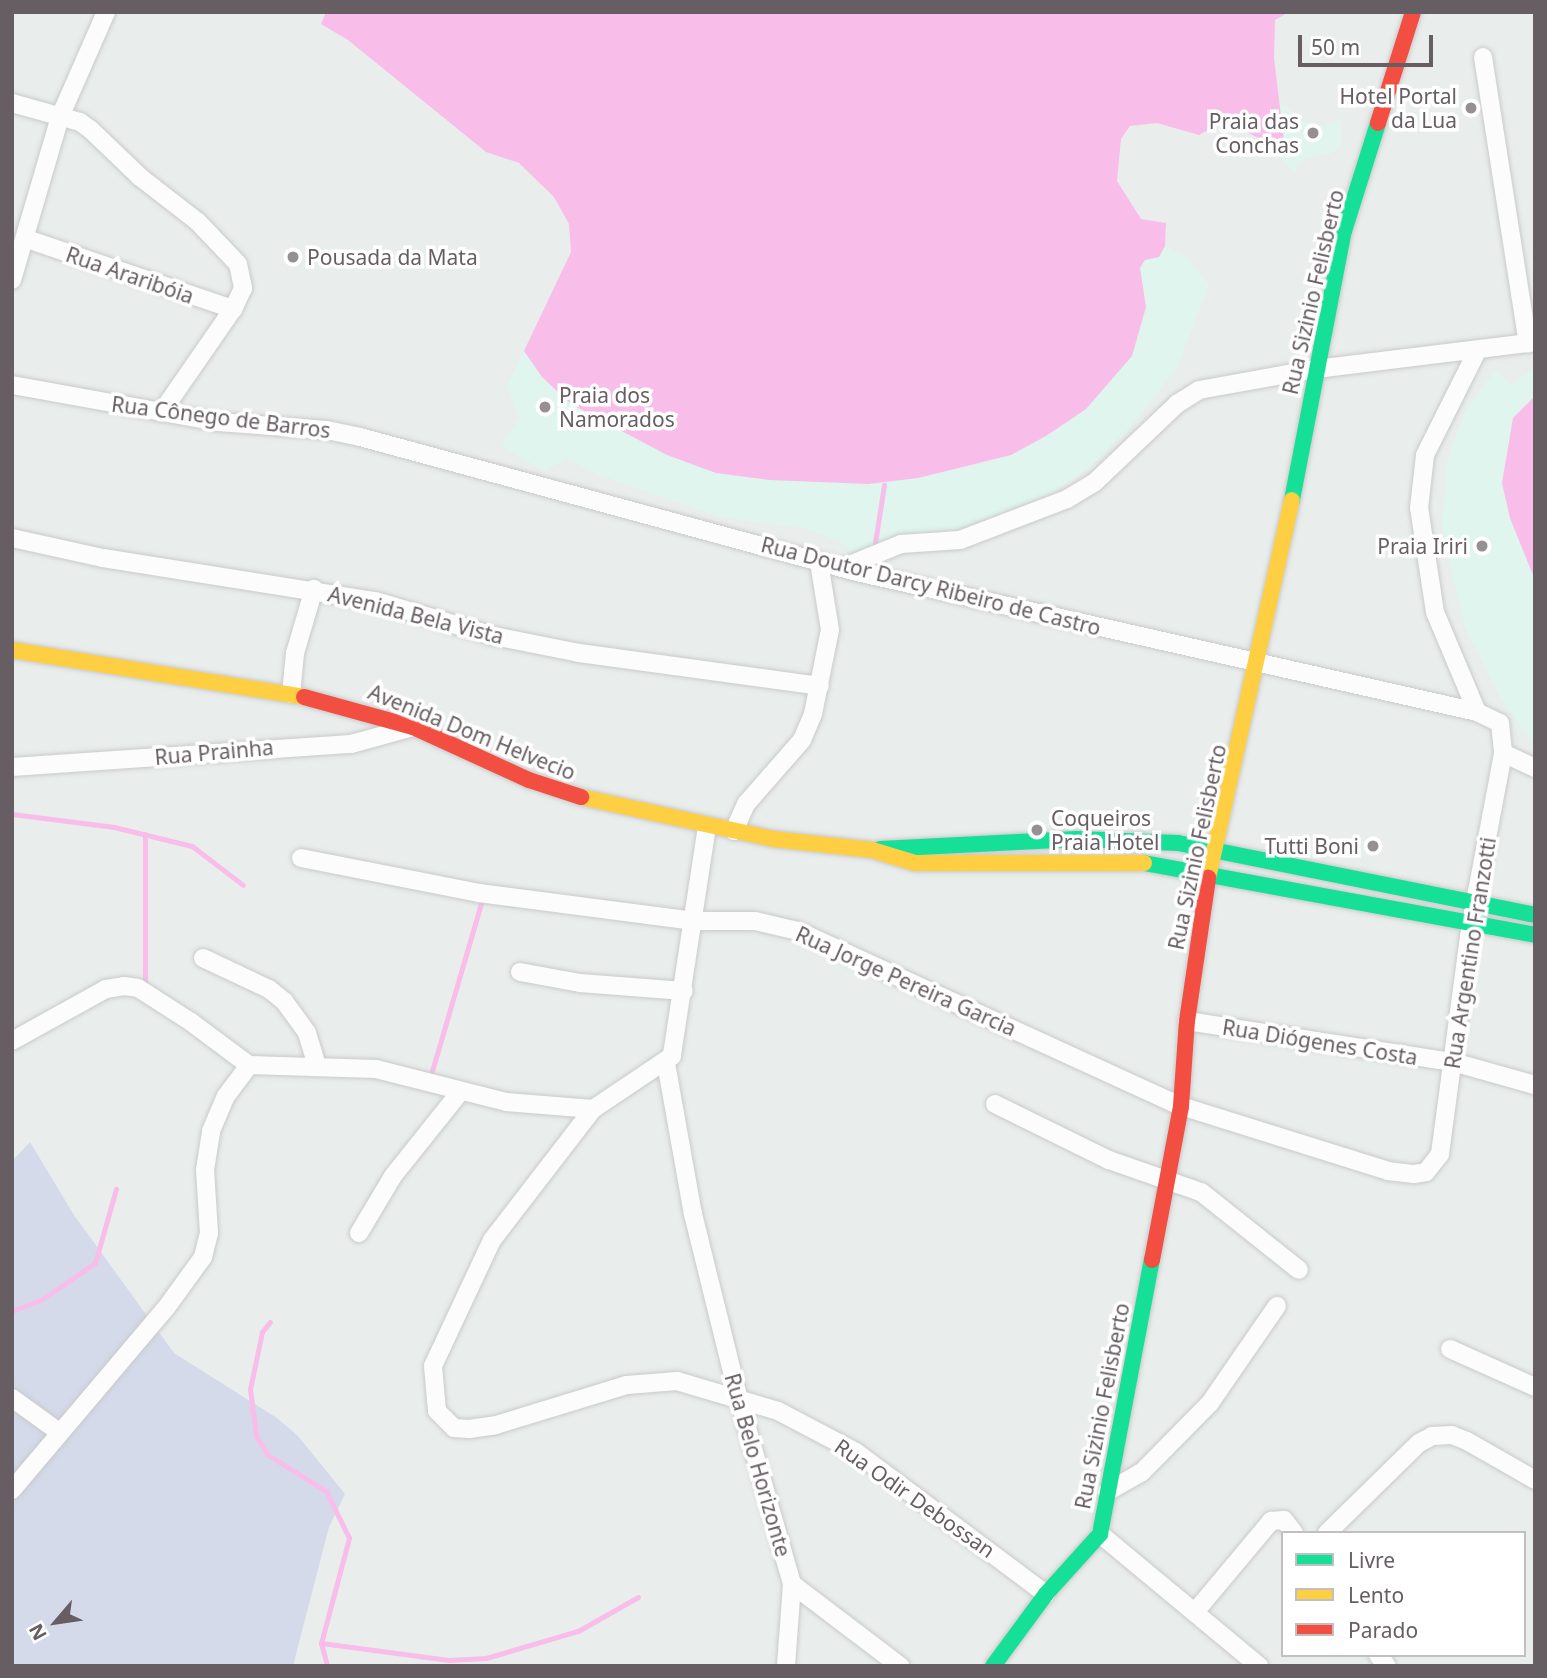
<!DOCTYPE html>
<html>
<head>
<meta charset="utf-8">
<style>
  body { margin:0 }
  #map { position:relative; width:1547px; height:1678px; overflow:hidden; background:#e9eeec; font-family:"Noto Sans",sans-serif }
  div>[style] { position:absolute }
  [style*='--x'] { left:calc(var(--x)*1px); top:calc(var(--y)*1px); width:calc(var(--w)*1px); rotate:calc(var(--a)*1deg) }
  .green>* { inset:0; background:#d4daea }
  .sand>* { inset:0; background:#dff5ed }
  .water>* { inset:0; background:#f8bde9 }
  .stream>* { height:5px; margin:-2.5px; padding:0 2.5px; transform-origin:2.5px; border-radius:2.5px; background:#f8bde9 }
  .roads { filter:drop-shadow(0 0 2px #cacaca) drop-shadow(0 0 2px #cacaca) }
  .street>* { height:18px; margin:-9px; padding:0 9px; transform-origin:9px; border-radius:9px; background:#fcfcfc }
  .fast>* { height:16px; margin:-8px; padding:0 8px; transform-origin:8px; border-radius:8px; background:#16e098 }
  .slow>* { height:16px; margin:-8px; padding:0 8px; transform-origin:8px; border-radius:8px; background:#ffcf43 }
  .jam>* { height:16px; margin:-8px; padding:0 8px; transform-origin:8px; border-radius:8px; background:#f24e42 }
  .dots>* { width:19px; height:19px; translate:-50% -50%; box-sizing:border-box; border:4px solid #fff; border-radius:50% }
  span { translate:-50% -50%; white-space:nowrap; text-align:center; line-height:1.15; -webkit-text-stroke:7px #fff; paint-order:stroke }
  .poi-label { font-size:21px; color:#675e64 }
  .right { translate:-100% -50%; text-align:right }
  .left { translate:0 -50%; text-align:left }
  .street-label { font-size:21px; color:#675e64 }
  .frame { position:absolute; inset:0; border:14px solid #675e64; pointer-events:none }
  .legend { position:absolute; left:1281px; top:1531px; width:245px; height:126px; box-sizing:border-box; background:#fff; border:2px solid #c2bfc1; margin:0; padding:9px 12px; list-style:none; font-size:21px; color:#675e64 }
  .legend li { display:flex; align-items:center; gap:14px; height:35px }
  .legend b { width:35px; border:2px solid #c2bfc1 }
  .north { position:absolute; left:21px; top:1587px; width:70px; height:70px; -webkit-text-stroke:5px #fff; paint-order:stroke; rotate:241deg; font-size:19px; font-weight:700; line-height:28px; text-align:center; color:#675e64 }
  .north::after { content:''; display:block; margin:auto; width:24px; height:32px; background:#675e64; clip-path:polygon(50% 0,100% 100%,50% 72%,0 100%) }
  .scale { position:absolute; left:1298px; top:35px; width:135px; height:32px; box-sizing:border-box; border:4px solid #675e64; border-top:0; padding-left:9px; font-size:21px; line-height:24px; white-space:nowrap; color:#675e64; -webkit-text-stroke:5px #fff; paint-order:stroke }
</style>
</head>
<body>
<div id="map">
  <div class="green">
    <div style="clip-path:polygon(30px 1142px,74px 1215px,174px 1353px,277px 1418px,298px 1436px,345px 1494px,329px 1527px,293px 1666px,12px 1666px,12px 1161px)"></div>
  </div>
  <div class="sand">
    <div style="clip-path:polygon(1279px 101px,1305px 122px,1324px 126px,1341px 120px,1341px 147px,1329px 154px,1306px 158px,1297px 163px,1295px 174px,1271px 145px,1284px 140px)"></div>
    <div style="clip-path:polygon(1165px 246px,1187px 257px,1209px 285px,1177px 367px,1131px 427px,1089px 468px,1052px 493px,869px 565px,841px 542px,808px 529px,721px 517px,597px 474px,566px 458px,545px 471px,501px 446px,519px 418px,507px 386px,524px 351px,571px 404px,667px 455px,716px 473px,868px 484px,967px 468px,1011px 455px,1141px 278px,1140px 268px,1145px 260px,1159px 257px)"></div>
    <div style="clip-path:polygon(1535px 368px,1535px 396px,1513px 418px,1510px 518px,1535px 580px,1535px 746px,1502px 700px,1465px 628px,1442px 529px,1447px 462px,1466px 409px,1496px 370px,1510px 385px)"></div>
  </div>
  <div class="water">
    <div style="clip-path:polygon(326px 12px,1289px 12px,1275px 20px,1274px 58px,1284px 141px,1271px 145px,1249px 133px,1242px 119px,1233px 116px,1199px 135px,1157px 123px,1130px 126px,1121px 139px,1117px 181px,1141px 219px,1166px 223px,1165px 246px,1159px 257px,1145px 260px,1140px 268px,1146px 307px,1132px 356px,1086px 409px,1046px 436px,1011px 455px,918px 478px,868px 484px,770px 480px,716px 473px,667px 455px,571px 404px,542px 377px,524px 351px,571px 252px,569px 224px,554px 197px,519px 163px,486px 152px,348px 40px,321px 24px)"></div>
    <div style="clip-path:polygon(1535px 396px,1535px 580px,1510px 518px,1502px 483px,1513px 418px)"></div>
  </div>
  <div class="stream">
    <div style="--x:875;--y:543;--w:59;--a:-81.2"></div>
    <div style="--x:12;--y:814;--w:103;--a:7.3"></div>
    <div style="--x:114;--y:827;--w:80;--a:13.7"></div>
    <div style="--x:192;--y:846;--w:64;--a:37.4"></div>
    <div style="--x:145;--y:834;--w:147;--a:90"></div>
    <div style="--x:432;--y:1071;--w:175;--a:-73.7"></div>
    <div style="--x:12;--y:1311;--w:31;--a:-21"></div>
    <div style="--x:41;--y:1300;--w:65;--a:-34.4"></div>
    <div style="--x:95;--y:1263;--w:77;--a:-74.2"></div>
    <div style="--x:270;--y:1322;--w:13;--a:129"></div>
    <div style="--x:262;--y:1332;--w:58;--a:101.9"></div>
    <div style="--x:250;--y:1389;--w:47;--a:82.7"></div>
    <div style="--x:256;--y:1436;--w:22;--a:58"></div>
    <div style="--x:268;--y:1455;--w:68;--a:31.8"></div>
    <div style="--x:326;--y:1491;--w:52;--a:63.9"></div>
    <div style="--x:349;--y:1538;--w:109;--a:104.9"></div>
    <div style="--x:321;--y:1643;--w:24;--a:75"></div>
    <div style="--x:321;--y:1643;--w:129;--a:7.6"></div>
    <div style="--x:449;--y:1660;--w:37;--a:-3"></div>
    <div style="--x:486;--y:1658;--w:96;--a:-16.4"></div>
    <div style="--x:578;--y:1631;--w:69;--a:-29.5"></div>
  </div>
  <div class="roads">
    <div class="street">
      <div style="--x:1483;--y:57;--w:290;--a:81.1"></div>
      <div style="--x:12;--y:103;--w:71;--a:15.6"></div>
      <div style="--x:80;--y:122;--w:14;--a:36"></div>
      <div style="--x:91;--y:130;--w:68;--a:43.8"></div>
      <div style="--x:140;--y:177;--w:73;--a:37.8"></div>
      <div style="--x:198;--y:222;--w:58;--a:46.4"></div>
      <div style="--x:238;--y:264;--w:25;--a:78"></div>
      <div style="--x:243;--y:288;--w:23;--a:115"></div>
      <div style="--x:233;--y:309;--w:126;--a:124.7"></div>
      <div style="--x:27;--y:239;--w:218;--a:18.8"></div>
      <div style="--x:12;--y:280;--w:170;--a:-73.6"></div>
      <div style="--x:60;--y:117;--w:115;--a:-66.3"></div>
      <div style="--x:12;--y:385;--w:209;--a:10.2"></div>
      <div style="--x:218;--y:422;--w:109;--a:4.2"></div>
      <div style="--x:327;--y:430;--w:34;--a:12"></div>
      <div style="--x:360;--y:437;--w:515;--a:15.2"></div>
      <div style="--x:857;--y:572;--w:636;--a:12.72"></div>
      <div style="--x:1477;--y:712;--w:25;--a:26"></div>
      <div style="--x:1500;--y:723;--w:30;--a:84"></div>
      <div style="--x:1503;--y:753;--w:35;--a:25"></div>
      <div style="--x:12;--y:538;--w:93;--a:12.4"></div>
      <div style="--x:103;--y:558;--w:275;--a:9"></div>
      <div style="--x:375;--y:601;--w:124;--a:16.4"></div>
      <div style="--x:494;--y:636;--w:87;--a:11.3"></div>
      <div style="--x:579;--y:653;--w:243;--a:7.8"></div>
      <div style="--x:842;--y:568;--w:64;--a:-22.1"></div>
      <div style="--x:901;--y:544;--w:59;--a:-3.9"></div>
      <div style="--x:960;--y:540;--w:115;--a:-21"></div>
      <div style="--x:1067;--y:499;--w:31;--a:-31"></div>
      <div style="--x:1094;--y:483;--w:115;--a:-43.6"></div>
      <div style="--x:1177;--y:404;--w:26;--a:-32"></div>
      <div style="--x:1199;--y:390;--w:119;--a:-10.2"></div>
      <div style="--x:1316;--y:369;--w:221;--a:-7"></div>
      <div style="--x:291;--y:694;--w:41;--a:-84.4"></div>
      <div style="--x:295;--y:653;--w:67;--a:-73.5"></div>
      <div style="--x:1477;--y:712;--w:108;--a:-112.8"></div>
      <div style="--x:1435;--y:612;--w:105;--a:-98.7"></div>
      <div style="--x:1419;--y:508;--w:53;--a:-83.5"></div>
      <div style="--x:1425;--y:455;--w:116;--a:-63.4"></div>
      <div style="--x:12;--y:767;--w:340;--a:-3.9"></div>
      <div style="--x:351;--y:744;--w:64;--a:-15.3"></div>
      <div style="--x:707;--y:826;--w:233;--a:98.7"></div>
      <div style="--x:672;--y:1056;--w:95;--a:146.1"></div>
      <div style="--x:593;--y:1109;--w:165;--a:127.6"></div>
      <div style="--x:492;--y:1240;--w:139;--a:115.1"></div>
      <div style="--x:433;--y:1366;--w:45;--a:84.9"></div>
      <div style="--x:437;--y:1411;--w:24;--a:45"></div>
      <div style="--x:454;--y:1428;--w:15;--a:4"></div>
      <div style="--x:469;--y:1429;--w:27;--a:-8"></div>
      <div style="--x:496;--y:1425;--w:137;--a:-17"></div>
      <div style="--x:627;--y:1385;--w:50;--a:-4.6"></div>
      <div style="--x:677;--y:1381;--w:105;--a:16.5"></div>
      <div style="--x:778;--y:1411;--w:88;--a:27.7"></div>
      <div style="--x:856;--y:1452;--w:237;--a:36.8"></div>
      <div style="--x:734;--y:831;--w:30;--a:-66"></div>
      <div style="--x:746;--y:804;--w:85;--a:-48.8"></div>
      <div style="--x:802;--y:740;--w:28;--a:-67"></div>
      <div style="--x:813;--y:714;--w:86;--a:-78.6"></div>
      <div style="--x:830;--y:630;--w:69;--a:-99.2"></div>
      <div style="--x:301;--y:858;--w:181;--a:11.1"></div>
      <div style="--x:479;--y:893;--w:219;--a:7.4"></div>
      <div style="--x:696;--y:921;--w:59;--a:0"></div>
      <div style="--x:755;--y:921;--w:44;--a:13.1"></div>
      <div style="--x:798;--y:931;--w:421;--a:24.6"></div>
      <div style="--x:1181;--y:1106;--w:217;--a:17.4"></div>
      <div style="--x:1388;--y:1171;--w:26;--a:7"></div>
      <div style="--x:1414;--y:1174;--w:12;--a:-9"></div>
      <div style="--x:1426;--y:1172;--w:23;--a:-52"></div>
      <div style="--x:1440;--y:1154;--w:233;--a:-82.4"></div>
      <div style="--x:1471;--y:923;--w:173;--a:-79.3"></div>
      <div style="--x:203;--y:958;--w:73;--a:25.2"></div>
      <div style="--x:269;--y:989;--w:19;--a:39"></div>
      <div style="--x:284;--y:1001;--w:39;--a:54"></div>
      <div style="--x:307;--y:1033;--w:34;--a:73"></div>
      <div style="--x:520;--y:972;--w:61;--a:10.4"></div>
      <div style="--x:580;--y:983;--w:104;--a:4.4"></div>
      <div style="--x:1187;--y:1021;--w:269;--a:8.8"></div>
      <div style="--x:1453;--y:1062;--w:85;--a:15.7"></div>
      <div style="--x:12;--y:1041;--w:107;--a:-29"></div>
      <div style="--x:106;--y:989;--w:18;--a:-9"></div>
      <div style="--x:124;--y:986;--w:14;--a:8"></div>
      <div style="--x:138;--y:988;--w:63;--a:32.7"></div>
      <div style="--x:191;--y:1022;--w:72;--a:36.6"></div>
      <div style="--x:666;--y:1063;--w:153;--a:79.9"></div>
      <div style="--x:693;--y:1214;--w:192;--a:76.1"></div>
      <div style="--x:739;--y:1400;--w:191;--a:73.9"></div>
      <div style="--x:792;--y:1584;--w:136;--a:37.2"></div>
      <div style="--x:995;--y:1104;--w:127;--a:26.2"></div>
      <div style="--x:1109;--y:1160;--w:97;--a:19.2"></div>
      <div style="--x:1201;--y:1192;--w:125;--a:38.5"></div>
      <div style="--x:359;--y:1233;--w:66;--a:-59.2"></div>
      <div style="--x:393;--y:1176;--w:107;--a:-51.4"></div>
      <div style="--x:1450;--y:1349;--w:93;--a:24.1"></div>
      <div style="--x:12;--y:1398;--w:58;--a:35.9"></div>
      <div style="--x:12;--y:1490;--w:238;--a:-49.8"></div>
      <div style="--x:166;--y:1308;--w:63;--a:-54"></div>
      <div style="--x:203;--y:1257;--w:25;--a:-76"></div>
      <div style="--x:209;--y:1233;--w:63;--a:-93.6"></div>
      <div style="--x:205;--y:1170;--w:39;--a:-81"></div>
      <div style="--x:211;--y:1131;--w:38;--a:-67"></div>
      <div style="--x:226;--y:1096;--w:39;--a:-53"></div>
      <div style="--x:249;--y:1065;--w:127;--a:1.8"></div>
      <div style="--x:376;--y:1069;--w:134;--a:14.2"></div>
      <div style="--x:506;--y:1102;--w:87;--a:4.6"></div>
      <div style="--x:1107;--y:1492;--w:40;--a:-29.7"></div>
      <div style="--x:1142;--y:1472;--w:97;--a:-45.4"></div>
      <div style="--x:1210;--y:1403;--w:118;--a:-55.4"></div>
      <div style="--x:1327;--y:1533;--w:129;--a:-44.4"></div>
      <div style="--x:1419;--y:1443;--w:15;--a:-28"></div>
      <div style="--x:1432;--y:1436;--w:20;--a:-3"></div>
      <div style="--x:1452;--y:1435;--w:16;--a:22"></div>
      <div style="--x:1467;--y:1441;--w:78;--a:29.8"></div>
      <div style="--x:1100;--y:1534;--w:207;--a:39.7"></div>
      <div style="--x:1195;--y:1612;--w:119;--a:-50.1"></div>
      <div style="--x:1271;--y:1521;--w:13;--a:-4"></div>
      <div style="--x:1284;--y:1520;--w:16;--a:52"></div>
      <div style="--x:1378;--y:1655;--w:14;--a:51"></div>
      <div style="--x:786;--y:1666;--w:82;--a:-85.8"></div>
    </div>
    <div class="fast">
      <div style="--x:1292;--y:500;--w:274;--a:-79.1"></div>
      <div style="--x:1344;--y:231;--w:113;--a:-72.5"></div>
      <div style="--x:880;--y:849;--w:197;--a:-2.9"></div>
      <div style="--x:1077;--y:839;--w:101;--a:2.3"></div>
      <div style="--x:1178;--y:843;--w:364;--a:11.4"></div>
      <div style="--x:1144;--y:863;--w:398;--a:10.4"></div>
      <div style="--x:993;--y:1666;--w:89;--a:-53.6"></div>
      <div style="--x:1046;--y:1594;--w:81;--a:-48"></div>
      <div style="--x:1100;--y:1534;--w:279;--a:-79.3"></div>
    </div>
    <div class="slow">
      <div style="--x:12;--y:650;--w:296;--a:9.1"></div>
      <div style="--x:581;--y:797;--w:197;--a:12.3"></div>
      <div style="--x:773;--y:839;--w:100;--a:6.3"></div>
      <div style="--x:872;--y:850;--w:45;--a:16.8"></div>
      <div style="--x:915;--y:863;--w:229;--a:0"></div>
      <div style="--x:1208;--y:878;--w:387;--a:-77.5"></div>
    </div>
    <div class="jam">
      <div style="--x:1378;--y:123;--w:116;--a:-72.5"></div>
      <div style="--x:304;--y:697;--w:113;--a:15.4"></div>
      <div style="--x:413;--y:727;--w:128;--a:24.6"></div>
      <div style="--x:529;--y:780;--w:55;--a:18.1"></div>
      <div style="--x:1152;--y:1260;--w:157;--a:-79.3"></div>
      <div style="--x:1181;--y:1106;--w:85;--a:-86"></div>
      <div style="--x:1187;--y:1021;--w:145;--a:-81.6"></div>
    </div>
  </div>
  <div class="dots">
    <div style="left:1471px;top:108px;background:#949094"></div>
    <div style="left:1313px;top:133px;background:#949094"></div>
    <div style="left:293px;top:257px;background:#949094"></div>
    <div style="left:545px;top:407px;background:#949094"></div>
    <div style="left:1482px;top:546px;background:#949094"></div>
    <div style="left:1037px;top:830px;background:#949094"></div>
    <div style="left:1373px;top:846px;background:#949094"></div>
  </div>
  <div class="poi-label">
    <span class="right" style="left:1457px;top:108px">Hotel Portal<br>da Lua</span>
    <span class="right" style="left:1299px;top:133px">Praia das<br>Conchas</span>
    <span class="left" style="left:307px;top:257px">Pousada da Mata</span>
    <span class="left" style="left:559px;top:407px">Praia dos<br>Namorados</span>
    <span class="right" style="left:1468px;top:546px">Praia Iriri</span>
    <span class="left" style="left:1051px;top:830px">Coqueiros<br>Praia Hotel</span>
    <span class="right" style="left:1359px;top:846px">Tutti Boni</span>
  </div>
  <div class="street-label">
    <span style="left:130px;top:275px;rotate:19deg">Rua Araribóia</span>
    <span style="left:1313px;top:292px;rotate:-77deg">Rua Sizinio Felisberto</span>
    <span style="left:221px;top:417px;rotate:7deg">Rua Cônego de Barros</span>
    <span style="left:931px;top:586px;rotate:14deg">Rua Doutor Darcy Ribeiro de Castro</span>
    <span style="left:416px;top:615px;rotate:14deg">Avenida Bela Vista</span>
    <span style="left:472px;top:732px;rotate:22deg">Avenida Dom Helvecio</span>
    <span style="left:214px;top:752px;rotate:-5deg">Rua Prainha</span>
    <span style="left:1197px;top:847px;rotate:-78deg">Rua Sizinio Felisberto</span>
    <span style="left:1470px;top:953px;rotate:-81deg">Rua Argentino Franzotti</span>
    <span style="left:906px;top:981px;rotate:24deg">Rua Jorge Pereira Garcia</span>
    <span style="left:1320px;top:1042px;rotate:9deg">Rua Diógenes Costa</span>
    <span style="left:1102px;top:1406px;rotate:-79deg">Rua Sizinio Felisberto</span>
    <span style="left:758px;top:1465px;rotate:74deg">Rua Belo Horizonte</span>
    <span style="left:915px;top:1498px;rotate:35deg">Rua Odir Debossan</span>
  </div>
  <div class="frame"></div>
  <ul class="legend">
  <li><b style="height:9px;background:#16e098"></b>Livre</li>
  <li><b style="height:9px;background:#ffcf43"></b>Lento</li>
  <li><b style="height:9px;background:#f24e42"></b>Parado</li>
  </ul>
  <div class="north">N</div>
  <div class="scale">50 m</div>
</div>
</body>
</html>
